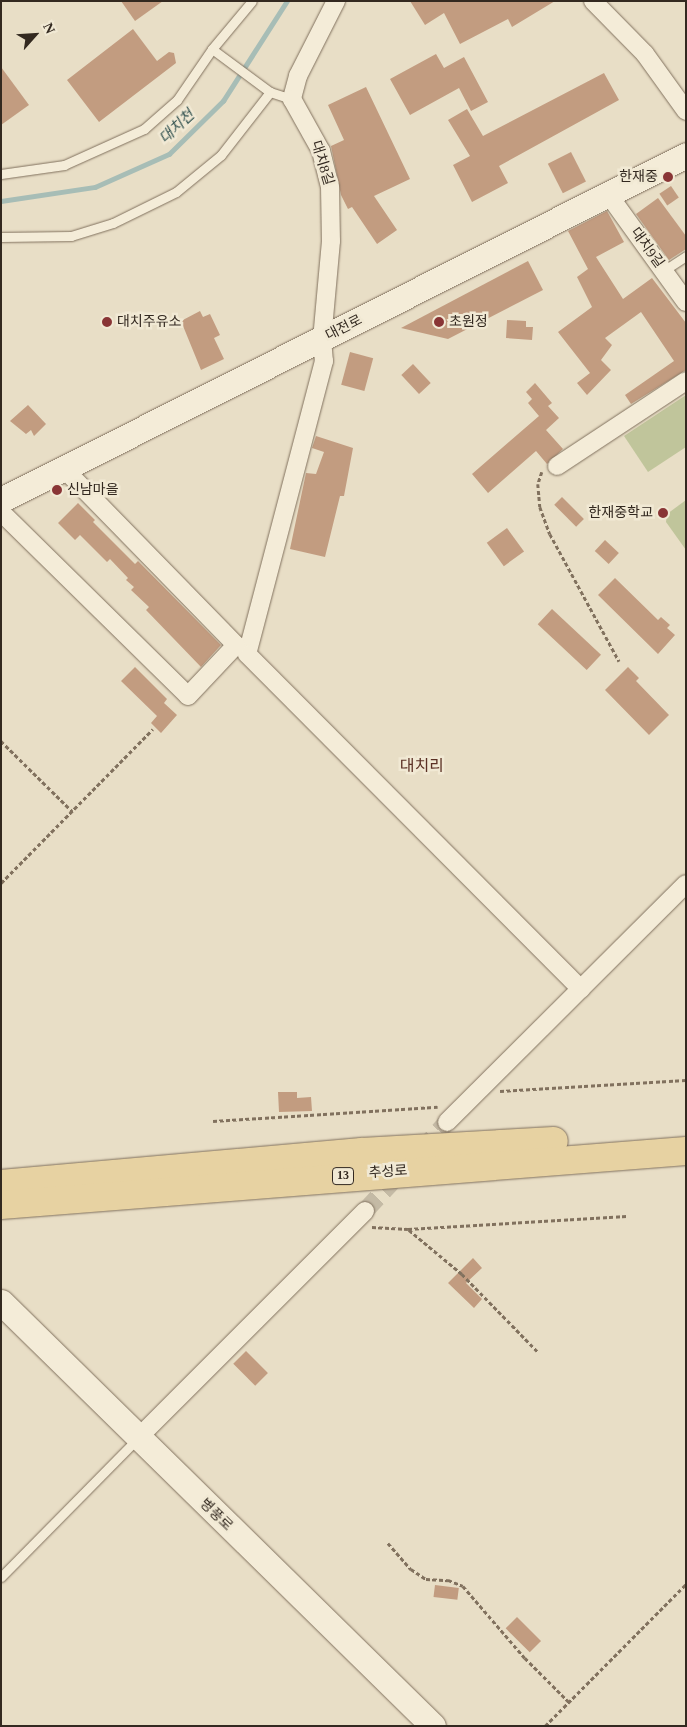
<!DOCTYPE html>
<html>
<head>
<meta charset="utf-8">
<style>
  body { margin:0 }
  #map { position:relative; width:687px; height:1727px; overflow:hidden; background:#e8dec6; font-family:"Times New Roman","Noto Sans KR",serif }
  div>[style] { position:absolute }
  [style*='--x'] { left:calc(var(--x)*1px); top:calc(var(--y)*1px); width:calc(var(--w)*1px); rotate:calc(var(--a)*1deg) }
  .green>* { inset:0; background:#c0c59b }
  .stream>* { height:4.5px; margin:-2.25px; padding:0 2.25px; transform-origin:2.25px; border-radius:2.25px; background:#a7bdb6 }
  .building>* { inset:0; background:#c29c80; transform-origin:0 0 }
  .street-tunnel>* { height:18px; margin-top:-9px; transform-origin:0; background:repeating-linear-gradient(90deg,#c4baa5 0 18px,transparent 0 27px) }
  .path>* { height:2.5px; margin-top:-1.25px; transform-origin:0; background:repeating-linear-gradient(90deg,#81715e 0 4px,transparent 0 6.5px) }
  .roads { filter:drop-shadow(0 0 1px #81715e) drop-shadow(0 0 1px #81715e) }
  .lane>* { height:9px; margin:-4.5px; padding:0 4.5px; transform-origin:4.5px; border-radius:4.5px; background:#f4ecd8 }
  .street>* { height:18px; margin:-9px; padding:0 9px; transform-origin:9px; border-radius:9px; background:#f4ecd8 }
  .secondary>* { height:25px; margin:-12.5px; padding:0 12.5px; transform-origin:12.5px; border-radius:12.5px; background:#f4ecd8 }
  .primary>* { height:28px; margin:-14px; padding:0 14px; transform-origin:14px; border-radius:14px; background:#e7d2a2 }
  .dots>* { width:14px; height:14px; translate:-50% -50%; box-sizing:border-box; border:2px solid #f1e9d4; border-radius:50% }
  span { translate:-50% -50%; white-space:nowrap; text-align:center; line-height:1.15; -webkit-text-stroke:5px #f1e9d4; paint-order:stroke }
  .shield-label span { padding:1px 4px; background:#f1e9d4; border:1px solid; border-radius:4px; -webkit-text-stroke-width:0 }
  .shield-label { font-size:12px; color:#332920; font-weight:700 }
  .street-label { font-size:14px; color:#332920 }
  .poi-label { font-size:14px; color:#332920 }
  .right { translate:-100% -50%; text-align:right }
  .left { translate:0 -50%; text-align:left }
  .water-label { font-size:15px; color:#31514f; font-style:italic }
  .quarter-label { font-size:16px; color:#5b3024 }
  .frame { position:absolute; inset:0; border:2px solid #332920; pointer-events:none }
  .north { position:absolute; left:10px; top:10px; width:50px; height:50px; -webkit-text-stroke:4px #f1e9d4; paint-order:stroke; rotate:64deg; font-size:14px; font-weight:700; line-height:20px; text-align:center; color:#332920 }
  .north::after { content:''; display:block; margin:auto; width:18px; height:22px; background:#332920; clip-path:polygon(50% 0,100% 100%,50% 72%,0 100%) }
</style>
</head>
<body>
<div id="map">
  <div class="green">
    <div style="clip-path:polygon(686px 395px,686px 447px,648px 472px,624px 436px)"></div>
    <div style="clip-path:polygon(686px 500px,686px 550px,666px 522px,667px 514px)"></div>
  </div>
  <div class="stream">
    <div style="--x:1;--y:201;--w:95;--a:-8.5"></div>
    <div style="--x:95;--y:187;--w:81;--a:-24"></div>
    <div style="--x:169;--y:154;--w:76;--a:-44.5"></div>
    <div style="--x:223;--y:101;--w:119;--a:-57.4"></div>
  </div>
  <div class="building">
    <div style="clip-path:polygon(121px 1px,163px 1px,135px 21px)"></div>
    <div style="clip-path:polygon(410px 1px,555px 1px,512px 27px,508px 19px,460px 44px,444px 13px,425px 25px)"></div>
    <div style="clip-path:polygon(133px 29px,157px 61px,169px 52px,174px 53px,176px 63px,99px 122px,67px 80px)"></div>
    <div style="clip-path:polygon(436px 54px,444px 68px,464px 57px,488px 102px,471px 111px,459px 88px,410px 115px,390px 79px)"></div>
    <div style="clip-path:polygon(1px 67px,29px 105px,1px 125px)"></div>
    <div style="clip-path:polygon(604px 73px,619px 100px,499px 166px,508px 183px,472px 202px,453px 165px,470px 156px,448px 120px,467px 109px,483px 136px)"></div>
    <div style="clip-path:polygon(366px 87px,410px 179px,374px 196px,397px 230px,377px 244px,352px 207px,348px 209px,341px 195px,331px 146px,344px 140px,328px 105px)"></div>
    <div style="left:571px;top:152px;width:33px;height:26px;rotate:63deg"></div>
    <div style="left:671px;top:186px;width:14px;height:14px;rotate:56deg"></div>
    <div style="clip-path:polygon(658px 198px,686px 236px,686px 249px,669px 260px,636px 214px)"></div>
    <div style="clip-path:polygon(607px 211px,624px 242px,596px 257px,623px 299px,652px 278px,686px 323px,686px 370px,631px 404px,625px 395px,674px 361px,641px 312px,605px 338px,612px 345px,601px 360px,611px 370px,587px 395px,577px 383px,590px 373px,558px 332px,592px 307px,577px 277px,588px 269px,568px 231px)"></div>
    <div style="clip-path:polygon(528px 261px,543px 290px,448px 339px,401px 328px)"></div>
    <div style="clip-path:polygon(200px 311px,203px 317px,210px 314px,220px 335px,214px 338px,224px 359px,201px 370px,181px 321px)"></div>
    <div style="clip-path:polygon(507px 320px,526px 321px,526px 327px,533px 327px,532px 340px,506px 338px)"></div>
    <div style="left:350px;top:352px;width:24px;height:34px;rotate:15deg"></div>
    <div style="left:413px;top:364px;width:26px;height:16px;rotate:47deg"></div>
    <div style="clip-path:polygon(535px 383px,552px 403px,548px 406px,559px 418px,546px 430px,563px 449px,547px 464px,536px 451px,488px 493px,472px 474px,539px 416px,528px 403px,532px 399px,526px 392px)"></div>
    <div style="clip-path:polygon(28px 405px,46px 424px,34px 436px,31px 430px,26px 434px,10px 421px)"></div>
    <div style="clip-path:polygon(316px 436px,353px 448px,344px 496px,340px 496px,325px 557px,290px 549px,306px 473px,316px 474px,324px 452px,312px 448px)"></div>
    <div style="left:562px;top:497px;width:31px;height:11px;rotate:45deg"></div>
    <div style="clip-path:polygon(78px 503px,95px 520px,93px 522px,135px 564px,138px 561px,221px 645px,201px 667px,146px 610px,149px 607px,131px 590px,134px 587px,126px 580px,128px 578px,110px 559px,107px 562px,80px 535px,75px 540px,58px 523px)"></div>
    <div style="left:507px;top:528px;width:29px;height:25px;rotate:54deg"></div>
    <div style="left:605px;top:540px;width:19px;height:15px;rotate:43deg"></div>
    <div style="clip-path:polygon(615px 578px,658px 620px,661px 617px,670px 625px,667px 628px,675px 635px,658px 654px,598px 595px)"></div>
    <div style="left:552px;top:609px;width:67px;height:21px;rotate:43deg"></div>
    <div style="clip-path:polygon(135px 667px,167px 699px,164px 703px,177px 715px,161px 733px,151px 723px,157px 716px,121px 681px)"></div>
    <div style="clip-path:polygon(628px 667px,639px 678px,636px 681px,669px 715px,649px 735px,605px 690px)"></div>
    <div style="clip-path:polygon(278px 1092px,297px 1092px,297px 1098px,311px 1097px,312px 1111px,279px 1112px)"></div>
    <div style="clip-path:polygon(473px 1258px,482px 1268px,466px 1283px,482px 1299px,474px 1308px,448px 1283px)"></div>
    <div style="left:246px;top:1351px;width:31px;height:18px;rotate:45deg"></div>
    <div style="left:435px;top:1585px;width:24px;height:12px;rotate:7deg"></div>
    <div style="left:517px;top:1617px;width:34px;height:16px;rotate:45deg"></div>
  </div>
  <div class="street-tunnel">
    <div style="--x:421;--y:1151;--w:39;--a:-48"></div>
    <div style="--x:365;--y:1211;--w:53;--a:-47.3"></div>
  </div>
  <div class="path">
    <div style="--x:542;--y:472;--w:13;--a:108"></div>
    <div style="--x:538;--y:484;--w:23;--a:85"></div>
    <div style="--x:540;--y:507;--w:29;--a:70"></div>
    <div style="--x:550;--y:534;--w:145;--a:61.5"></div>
    <div style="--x:1;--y:741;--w:100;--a:44.6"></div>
    <div style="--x:1;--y:883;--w:216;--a:-45.4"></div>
    <div style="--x:500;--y:1091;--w:186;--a:-3.4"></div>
    <div style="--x:213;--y:1121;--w:225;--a:-3.6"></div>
    <div style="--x:372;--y:1227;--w:36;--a:3"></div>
    <div style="--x:408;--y:1229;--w:219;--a:-3.4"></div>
    <div style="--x:409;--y:1230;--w:69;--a:39.7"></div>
    <div style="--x:462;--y:1274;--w:109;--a:45.7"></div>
    <div style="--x:388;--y:1543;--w:35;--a:49"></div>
    <div style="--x:411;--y:1569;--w:18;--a:34"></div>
    <div style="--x:426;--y:1579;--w:22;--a:3"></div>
    <div style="--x:448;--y:1580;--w:16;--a:22"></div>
    <div style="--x:463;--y:1586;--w:95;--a:49.3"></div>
    <div style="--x:525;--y:1658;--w:62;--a:45"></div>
    <div style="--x:545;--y:1726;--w:200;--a:-45.2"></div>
  </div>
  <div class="roads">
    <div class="lane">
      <div style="--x:212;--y:49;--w:72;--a:36.6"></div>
      <div style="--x:270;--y:92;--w:23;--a:18"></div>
      <div style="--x:1;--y:174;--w:64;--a:-8.1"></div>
      <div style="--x:64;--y:165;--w:88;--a:-24.2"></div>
      <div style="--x:144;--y:129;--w:44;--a:-41.3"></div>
      <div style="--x:177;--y:100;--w:62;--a:-55.5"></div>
      <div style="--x:212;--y:49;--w:62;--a:-50.2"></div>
      <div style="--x:1;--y:237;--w:70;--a:-0.8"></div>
      <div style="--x:71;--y:236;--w:44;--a:-17.2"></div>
      <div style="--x:113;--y:223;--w:70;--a:-26.2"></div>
      <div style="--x:176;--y:192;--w:58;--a:-39.4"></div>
      <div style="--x:221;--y:155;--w:80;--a:-52.1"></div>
      <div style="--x:663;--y:271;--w:27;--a:-33"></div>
      <div style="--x:1;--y:1577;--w:195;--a:-45.4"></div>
    </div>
    <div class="street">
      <div style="--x:336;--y:1;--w:84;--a:116.9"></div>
      <div style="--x:298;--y:76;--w:24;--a:105"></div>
      <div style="--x:292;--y:99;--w:60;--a:60.9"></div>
      <div style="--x:321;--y:151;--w:36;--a:76"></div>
      <div style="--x:330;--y:186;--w:55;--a:89"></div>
      <div style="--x:331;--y:241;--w:98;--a:95.2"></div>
      <div style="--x:322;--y:339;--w:22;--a:85"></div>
      <div style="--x:324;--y:361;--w:303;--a:104.7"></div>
      <div style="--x:247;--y:654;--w:473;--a:45.1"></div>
      <div style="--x:593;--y:1;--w:74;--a:45.5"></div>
      <div style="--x:645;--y:54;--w:70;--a:54.3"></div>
      <div style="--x:608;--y:194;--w:133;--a:54.2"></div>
      <div style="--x:557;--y:466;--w:154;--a:-33.4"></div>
      <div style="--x:1;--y:512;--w:262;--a:44.5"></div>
      <div style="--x:188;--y:696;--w:70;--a:-46.7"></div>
      <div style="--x:236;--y:645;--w:248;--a:-134.3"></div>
      <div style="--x:447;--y:1122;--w:337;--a:-44.9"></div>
      <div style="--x:138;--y:1438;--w:321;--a:-45"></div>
    </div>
    <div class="secondary">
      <div style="--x:1;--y:500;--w:767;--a:-26.73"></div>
      <div style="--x:1;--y:1302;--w:605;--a:44.46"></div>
    </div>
    <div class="primary">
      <div style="--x:1;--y:1184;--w:362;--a:-5.1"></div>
      <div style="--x:362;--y:1152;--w:192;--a:-3.3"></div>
      <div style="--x:1;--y:1205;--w:687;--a:-4.51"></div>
    </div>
  </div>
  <div class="dots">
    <div style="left:668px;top:177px;background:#893535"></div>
    <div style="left:107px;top:322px;background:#893535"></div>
    <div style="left:439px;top:322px;background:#893535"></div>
    <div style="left:57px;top:490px;background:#893535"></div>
    <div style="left:663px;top:513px;background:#893535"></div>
  </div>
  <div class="shield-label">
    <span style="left:343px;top:1176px">13</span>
  </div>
  <div class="street-label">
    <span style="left:322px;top:163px;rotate:73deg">대치8길</span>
    <span style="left:647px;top:248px;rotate:54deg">대치9길</span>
    <span style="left:344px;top:328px;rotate:-27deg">대전로</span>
    <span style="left:388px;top:1172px;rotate:-4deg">추성로</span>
    <span style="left:216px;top:1515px;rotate:44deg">병풍로</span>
  </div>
  <div class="poi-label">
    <span class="right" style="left:658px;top:177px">한재중</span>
    <span class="left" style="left:117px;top:322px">대치주유소</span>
    <span class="left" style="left:449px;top:322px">초원정</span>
    <span class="left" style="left:67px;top:490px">신남마을</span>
    <span class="right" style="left:653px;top:513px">한재중학교</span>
  </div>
  <div class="water-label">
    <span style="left:177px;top:127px;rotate:-43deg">대치천</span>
  </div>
  <div class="quarter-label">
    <span style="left:422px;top:766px">대치리</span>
  </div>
  <div class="frame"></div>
  <div class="north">N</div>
</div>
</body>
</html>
